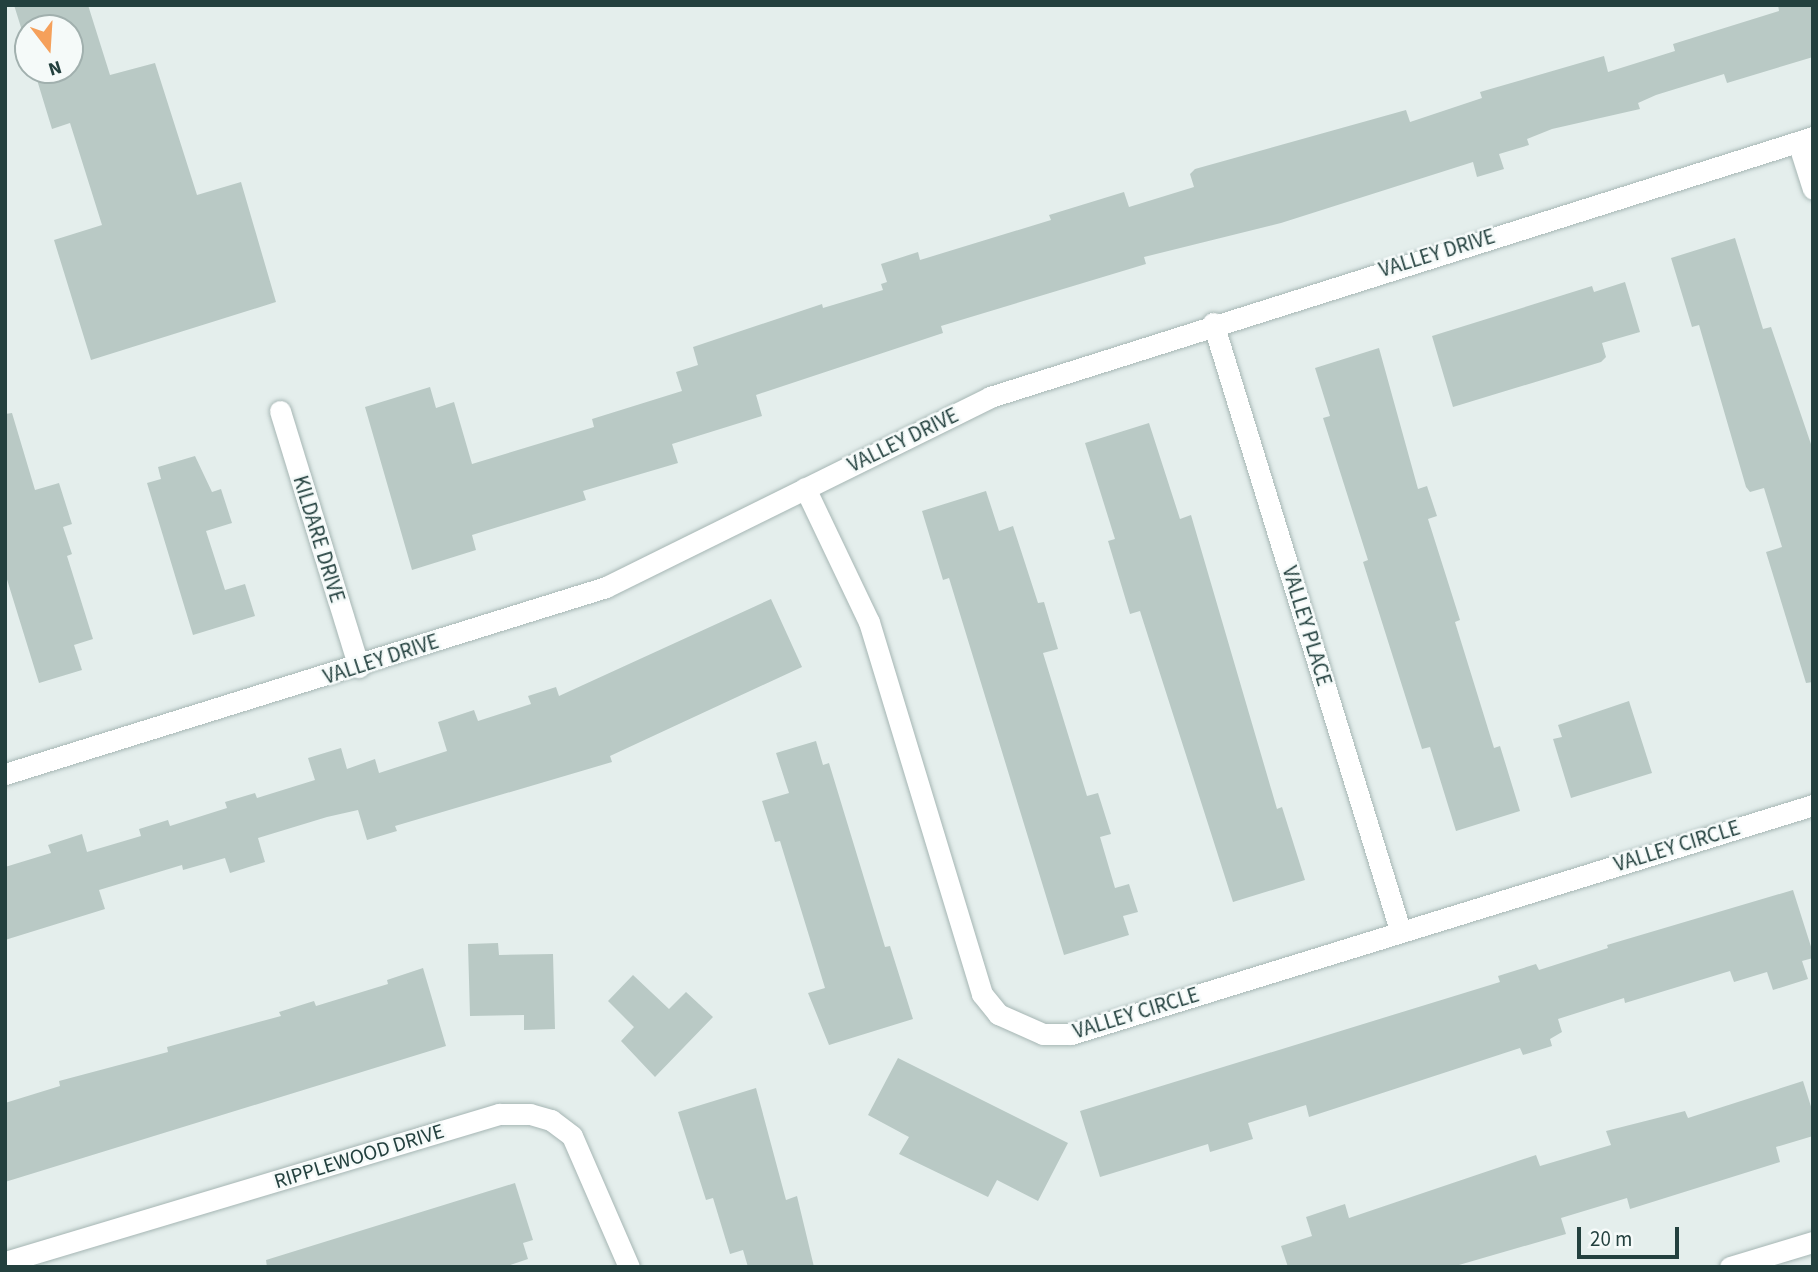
<!DOCTYPE html>
<html>
<head>
<meta charset="utf-8">
<style>
  body { margin:0 }
  #map { position:relative; width:1818px; height:1272px; overflow:hidden; background:#e4eeec; font-family:"Source Sans 3",sans-serif }
  div>[style] { position:absolute }
  [style*='--x'] { left:calc(var(--x)*1px); top:calc(var(--y)*1px); width:calc(var(--w)*1px); rotate:calc(var(--a)*1deg) }
  .building>* { inset:0; background:#b9c9c5 }
  .roads { filter:drop-shadow(0 0 2px #a6b6b4) drop-shadow(0 0 2px #a6b6b4) }
  .minor>* { height:21px; margin:-10.5px; padding:0 10.5px; transform-origin:10.5px; border-radius:10.5px; background:#fff }
  span { translate:-50% -50%; white-space:nowrap; text-align:center; line-height:1.15; -webkit-text-stroke:5px #f5faf9; paint-order:stroke }
  .street-label { font-size:21px; color:#23403e }
  .frame { position:absolute; inset:0; border:7px solid #23403e; pointer-events:none }
  .north { position:absolute; left:14px; top:14px; width:70px; height:70px; box-sizing:border-box; background:#f5faf9; border:2px solid #a1b0ae; border-radius:50%; rotate:163deg; font-size:19px; font-weight:700; line-height:28px; text-align:center; color:#23403e }
  .north::after { content:''; display:block; margin:auto; width:24px; height:32px; background:#f5a05b; clip-path:polygon(50% 0,100% 100%,50% 72%,0 100%) }
  .scale { position:absolute; left:1577px; top:1227px; width:102px; height:32px; box-sizing:border-box; border:4px solid #23403e; border-top:0; padding-left:9px; font-size:21px; line-height:24px; white-space:nowrap; color:#23403e; -webkit-text-stroke:5px #f5faf9; paint-order:stroke }
</style>
</head>
<body>
<div id="map">
  <div class="building">
    <div style="clip-path:polygon(14px 5px,88px 5px,110px 75px,155px 63px,197px 195px,241px 182px,276px 302px,91px 360px,54px 240px,102px 225px,70px 123px,52px 129px,34px 70px,70px 70px,70px 28px,28px 28px,28px 50px)"></div>
    <div style="clip-path:polygon(1778px 5px,1813px 5px,1813px 57px,1727px 83px,1724px 74px,1656px 95px,1638px 103px,1640px 109px,1552px 129px,1527px 139px,1529px 145px,1499px 154px,1504px 169px,1477px 177px,1473px 162px,1281px 223px,1144px 257px,1146px 264px,941px 326px,943px 333px,756px 395px,762px 416px,672px 444px,678px 463px,583px 491px,586px 500px,472px 535px,476px 550px,412px 570px,365px 407px,430px 387px,436px 408px,454px 402px,472px 464px,594px 427px,592px 419px,682px 391px,676px 372px,698px 365px,693px 347px,822px 304px,823px 308px,883px 290px,881px 284px,887px 282px,881px 264px,918px 252px,920px 260px,1051px 220px,1049px 215px,1124px 192px,1129px 207px,1194px 187px,1190px 174px,1195px 169px,1406px 110px,1410px 122px,1482px 98px,1480px 92px,1604px 56px,1608px 72px,1675px 51px,1673px 44px,1779px 11px)"></div>
    <div style="clip-path:polygon(1735px 238px,1763px 329px,1771px 327px,1813px 450px,1813px 682px,1806px 683px,1766px 552px,1782px 547px,1764px 488px,1750px 492px,1746px 487px,1699px 325px,1692px 327px,1671px 258px)"></div>
    <div style="clip-path:polygon(1625px 282px,1640px 332px,1602px 343px,1606px 357px,1601px 362px,1453px 407px,1432px 336px,1592px 286px,1594px 292px)"></div>
    <div style="clip-path:polygon(1379px 348px,1418px 489px,1427px 486px,1437px 516px,1428px 519px,1460px 620px,1455px 622px,1494px 748px,1500px 746px,1520px 811px,1456px 831px,1430px 747px,1422px 749px,1363px 562px,1368px 560px,1323px 418px,1330px 416px,1315px 368px)"></div>
    <div style="clip-path:polygon(12px 413px,35px 490px,59px 483px,72px 524px,63px 527px,72px 554px,67px 556px,93px 639px,74px 645px,82px 670px,39px 683px,5px 573px,5px 414px)"></div>
    <div style="clip-path:polygon(1149px 423px,1180px 519px,1191px 515px,1277px 809px,1282px 807px,1305px 880px,1233px 902px,1140px 611px,1130px 614px,1108px 541px,1115px 539px,1085px 443px)"></div>
    <div style="clip-path:polygon(195px 456px,212px 492px,221px 489px,232px 523px,206px 531px,225px 590px,245px 584px,255px 616px,193px 635px,147px 483px,161px 479px,158px 467px)"></div>
    <div style="clip-path:polygon(986px 491px,999px 531px,1013px 526px,1038px 603px,1044px 602px,1058px 649px,1043px 653px,1087px 796px,1098px 793px,1111px 834px,1100px 837px,1115px 888px,1129px 884px,1138px 912px,1123px 916px,1129px 935px,1064px 955px,949px 578px,943px 580px,922px 511px)"></div>
    <div style="clip-path:polygon(771px 599px,802px 667px,610px 756px,612px 762px,395px 826px,397px 831px,367px 840px,358px 810px,327px 817px,258px 838px,265px 862px,230px 873px,225px 858px,183px 870px,182px 865px,99px 890px,105px 909px,5px 940px,5px 867px,51px 853px,48px 845px,82px 834px,87px 852px,141px 836px,139px 829px,168px 820px,170px 826px,227px 808px,225px 802px,255px 793px,257px 798px,315px 780px,308px 758px,341px 748px,347px 769px,375px 759px,379px 773px,447px 751px,438px 722px,474px 710px,478px 721px,531px 704px,528px 696px,556px 687px,559px 696px)"></div>
    <div style="clip-path:polygon(1629px 701px,1652px 773px,1571px 798px,1553px 739px,1562px 737px,1558px 725px)"></div>
    <div style="clip-path:polygon(816px 741px,823px 765px,829px 763px,885px 947px,890px 946px,913px 1019px,829px 1045px,808px 993px,825px 988px,780px 841px,775px 842px,762px 801px,789px 793px,776px 753px)"></div>
    <div style="clip-path:polygon(1793px 890px,1813px 953px,1813px 958px,1802px 961px,1808px 979px,1773px 990px,1767px 972px,1734px 982px,1730px 971px,1625px 1003px,1624px 998px,1558px 1019px,1562px 1032px,1550px 1039px,1552px 1046px,1523px 1055px,1520px 1048px,1309px 1117px,1306px 1105px,1248px 1123px,1253px 1139px,1210px 1152px,1208px 1144px,1100px 1177px,1080px 1111px,1500px 982px,1498px 976px,1536px 964px,1539px 970px,1608px 948px,1607px 945px)"></div>
    <div style="clip-path:polygon(498px 943px,499px 955px,553px 954px,555px 1029px,524px 1030px,524px 1015px,470px 1016px,468px 944px)"></div>
    <div style="clip-path:polygon(423px 968px,446px 1046px,5px 1182px,5px 1103px,60px 1086px,59px 1081px,168px 1052px,167px 1047px,281px 1016px,279px 1012px,314px 1001px,316px 1006px,388px 984px,387px 980px)"></div>
    <div style="clip-path:polygon(633px 975px,669px 1009px,686px 992px,713px 1017px,655px 1077px,621px 1041px,634px 1027px,608px 1001px)"></div>
    <div style="clip-path:polygon(898px 1058px,1068px 1143px,1038px 1201px,997px 1180px,988px 1197px,899px 1154px,909px 1137px,868px 1115px)"></div>
    <div style="clip-path:polygon(1803px 1081px,1813px 1113px,1813px 1136px,1776px 1147px,1780px 1162px,1630px 1209px,1627px 1198px,1561px 1218px,1566px 1234px,1452px 1267px,1288px 1267px,1281px 1246px,1312px 1236px,1306px 1217px,1345px 1204px,1349px 1218px,1536px 1155px,1540px 1166px,1611px 1145px,1606px 1131px,1685px 1111px,1688px 1118px)"></div>
    <div style="clip-path:polygon(756px 1088px,786px 1200px,797px 1196px,814px 1267px,748px 1267px,743px 1250px,730px 1254px,713px 1198px,706px 1200px,678px 1112px)"></div>
    <div style="clip-path:polygon(515px 1183px,533px 1240px,523px 1243px,528px 1259px,504px 1267px,267px 1267px,266px 1260px)"></div>
  </div>
  <div class="roads">
    <div class="minor">
      <div style="--x:1798;--y:142;--w:49;--a:72.3"></div>
      <div style="--x:1213;--y:323;--w:635;--a:72.88"></div>
      <div style="--x:280;--y:411;--w:268;--a:72.9"></div>
      <div style="--x:805;--y:488;--w:148;--a:64.5"></div>
      <div style="--x:869;--y:622;--w:389;--a:73.1"></div>
      <div style="--x:982;--y:994;--w:26;--a:51"></div>
      <div style="--x:998;--y:1014;--w:49;--a:24"></div>
      <div style="--x:1043;--y:1034;--w:28;--a:0"></div>
      <div style="--x:1071;--y:1034;--w:777;--a:-17.15"></div>
      <div style="--x:5;--y:774;--w:629;--a:-17.28"></div>
      <div style="--x:606;--y:587;--w:428;--a:-26.3"></div>
      <div style="--x:990;--y:397;--w:863;--a:-17.53"></div>
      <div style="--x:5;--y:1262;--w:516;--a:-16.68"></div>
      <div style="--x:499;--y:1114;--w:31;--a:0"></div>
      <div style="--x:530;--y:1114;--w:22;--a:16"></div>
      <div style="--x:551;--y:1120;--w:26;--a:37"></div>
      <div style="--x:572;--y:1136;--w:143;--a:66.5"></div>
      <div style="--x:1730;--y:1267;--w:87;--a:-16.8"></div>
    </div>
  </div>
  <div class="street-label">
    <span style="left:1437px;top:253px;rotate:-17deg">VALLEY DRIVE</span>
    <span style="left:903px;top:440px;rotate:-26deg">VALLEY DRIVE</span>
    <span style="left:319px;top:539px;rotate:73deg">KILDARE DRIVE</span>
    <span style="left:1307px;top:626px;rotate:73deg">VALLEY PLACE</span>
    <span style="left:381px;top:659px;rotate:-18deg">VALLEY DRIVE</span>
    <span style="left:1677px;top:846px;rotate:-17deg">VALLEY CIRCLE</span>
    <span style="left:1136px;top:1013px;rotate:-17deg">VALLEY CIRCLE</span>
    <span style="left:359px;top:1156px;rotate:-17deg">RIPPLEWOOD DRIVE</span>
  </div>
  <div class="frame"></div>
  <div class="north">N</div>
  <div class="scale">20 m</div>
</div>
</body>
</html>
